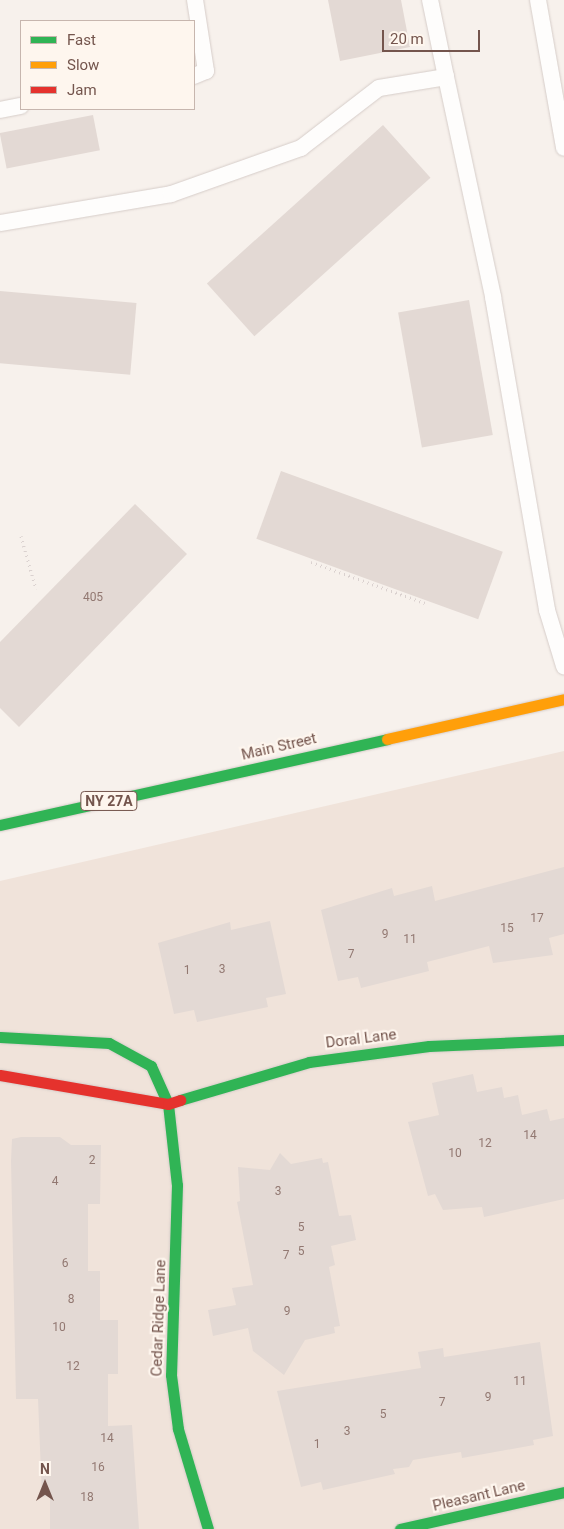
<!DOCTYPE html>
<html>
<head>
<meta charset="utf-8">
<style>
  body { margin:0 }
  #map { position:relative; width:564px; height:1529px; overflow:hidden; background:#f7f1ec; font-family:Roboto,sans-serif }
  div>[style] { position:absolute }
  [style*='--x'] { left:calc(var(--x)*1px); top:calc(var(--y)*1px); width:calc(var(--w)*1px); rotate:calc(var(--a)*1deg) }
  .residential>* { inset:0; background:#f0e3da }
  .building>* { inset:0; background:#e3d9d4; transform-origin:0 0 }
  .path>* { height:3px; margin-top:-1.5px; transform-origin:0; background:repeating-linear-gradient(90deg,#dad1cf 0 1px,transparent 0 5px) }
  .roads { filter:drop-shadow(0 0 1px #d6cdc9) drop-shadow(0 0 1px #d6cdc9) }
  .lane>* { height:16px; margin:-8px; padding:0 8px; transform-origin:8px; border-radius:8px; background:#fefdfc }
  .fast>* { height:11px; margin:-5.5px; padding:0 5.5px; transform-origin:5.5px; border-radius:5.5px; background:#30b455 }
  .slow>* { height:11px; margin:-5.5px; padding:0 5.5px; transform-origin:5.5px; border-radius:5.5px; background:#ff9f0a }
  .jam>* { height:11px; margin:-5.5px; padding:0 5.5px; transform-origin:5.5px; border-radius:5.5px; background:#e5322d }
  span { translate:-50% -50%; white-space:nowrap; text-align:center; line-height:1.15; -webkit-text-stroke:4.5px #fef6ee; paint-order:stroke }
  .number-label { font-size:12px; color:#927871 }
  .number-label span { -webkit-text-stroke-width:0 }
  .shield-label span { padding:1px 4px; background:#fef6ee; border:1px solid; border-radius:4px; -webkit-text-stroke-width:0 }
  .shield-label { font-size:14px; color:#74554d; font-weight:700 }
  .street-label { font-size:15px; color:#74554d }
  .legend { position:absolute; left:20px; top:20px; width:175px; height:90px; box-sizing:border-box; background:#fef6ee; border:1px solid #c7b6ae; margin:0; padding:6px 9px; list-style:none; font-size:15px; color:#74554d }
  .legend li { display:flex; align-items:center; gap:10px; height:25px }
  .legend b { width:25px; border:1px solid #c7b6ae }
  .north { position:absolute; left:20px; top:1459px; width:50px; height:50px; -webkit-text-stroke:4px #fef6ee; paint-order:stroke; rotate:0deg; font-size:14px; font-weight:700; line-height:20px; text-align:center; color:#74554d }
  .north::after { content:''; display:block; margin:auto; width:18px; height:22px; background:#74554d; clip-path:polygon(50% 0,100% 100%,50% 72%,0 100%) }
  .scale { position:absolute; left:382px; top:30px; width:98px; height:22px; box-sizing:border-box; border:2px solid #74554d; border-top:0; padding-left:6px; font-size:15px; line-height:18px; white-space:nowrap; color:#74554d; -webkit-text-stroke:4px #fef6ee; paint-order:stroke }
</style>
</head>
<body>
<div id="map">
  <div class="residential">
    <div style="clip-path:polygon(564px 751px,564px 1529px,0 1529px,0 881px)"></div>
  </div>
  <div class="building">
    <div style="clip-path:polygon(328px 0,401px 0,410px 47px,340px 61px)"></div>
    <div style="left:93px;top:115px;width:36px;height:95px;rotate:79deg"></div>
    <div style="left:383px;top:125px;width:71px;height:237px;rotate:48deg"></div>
    <div style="left:0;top:291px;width:137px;height:72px;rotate:5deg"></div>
    <div style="left:469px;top:300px;width:137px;height:72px;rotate:80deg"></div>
    <div style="left:281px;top:471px;width:236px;height:72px;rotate:20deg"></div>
    <div style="clip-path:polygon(135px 504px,187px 554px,19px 727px,0 708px,0 642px)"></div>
    <div style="clip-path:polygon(564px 867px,564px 934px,549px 938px,553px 955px,493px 963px,489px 946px,427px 962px,429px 971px,361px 988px,358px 977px,338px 981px,321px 910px,392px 888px,394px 896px,432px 886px,435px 901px)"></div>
    <div style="clip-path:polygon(270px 921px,286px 994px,266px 998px,268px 1007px,197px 1022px,194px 1010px,174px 1014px,158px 943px,230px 922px,231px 930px)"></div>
    <div style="clip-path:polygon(473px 1074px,477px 1092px,502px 1087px,504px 1098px,518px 1095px,522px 1115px,547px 1109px,550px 1121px,564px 1118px,564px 1199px,484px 1217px,482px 1207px,443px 1210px,435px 1194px,428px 1196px,408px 1122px,439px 1115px,432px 1083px)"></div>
    <div style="clip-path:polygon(21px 1137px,60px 1137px,71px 1145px,101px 1145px,100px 1204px,88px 1204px,88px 1271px,100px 1271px,100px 1320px,118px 1320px,118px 1374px,108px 1374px,108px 1426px,132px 1425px,139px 1529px,50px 1529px,50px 1496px,42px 1497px,38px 1399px,16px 1399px,11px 1161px,12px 1139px)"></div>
    <div style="clip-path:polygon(280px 1153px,291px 1164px,322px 1158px,323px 1163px,328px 1162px,339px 1216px,351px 1215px,356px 1240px,331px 1246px,335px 1265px,329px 1267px,340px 1326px,334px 1327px,335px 1333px,305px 1340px,284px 1375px,253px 1351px,248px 1328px,213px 1336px,208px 1310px,236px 1305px,232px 1288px,253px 1285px,237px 1202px,240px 1201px,238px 1167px,270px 1170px)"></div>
    <div style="clip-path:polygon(540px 1342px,553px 1436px,533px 1440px,534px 1445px,462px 1458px,461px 1452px,413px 1460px,409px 1467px,393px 1469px,395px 1474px,323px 1490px,321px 1482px,301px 1487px,277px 1391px,421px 1368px,418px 1352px,443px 1348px,444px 1357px)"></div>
  </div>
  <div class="path">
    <div style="--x:21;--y:536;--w:55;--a:74.2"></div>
    <div style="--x:311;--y:562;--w:121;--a:19.8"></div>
  </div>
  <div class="roads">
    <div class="lane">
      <div style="--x:538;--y:0;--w:150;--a:80"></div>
      <div style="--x:194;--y:76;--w:13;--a:-23"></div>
      <div style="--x:206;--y:71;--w:72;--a:-98.8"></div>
      <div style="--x:446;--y:77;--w:225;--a:77.9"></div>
      <div style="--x:493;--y:297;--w:318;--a:80.2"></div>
      <div style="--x:547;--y:610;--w:59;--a:73.1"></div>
      <div style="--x:0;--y:110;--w:21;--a:-11"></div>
      <div style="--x:0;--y:223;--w:173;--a:-9.6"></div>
      <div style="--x:171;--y:194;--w:138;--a:-19.5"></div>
      <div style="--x:301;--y:148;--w:98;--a:-37.6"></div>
      <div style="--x:379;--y:88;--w:68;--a:-9.3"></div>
      <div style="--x:446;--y:77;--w:79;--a:-101.7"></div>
    </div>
    <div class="fast">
      <div style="--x:0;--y:825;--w:396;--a:-12.5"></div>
      <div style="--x:0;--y:1037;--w:109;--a:3.2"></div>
      <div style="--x:109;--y:1043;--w:48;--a:28.7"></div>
      <div style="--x:151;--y:1066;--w:42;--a:65.9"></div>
      <div style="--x:168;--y:1104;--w:81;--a:83.7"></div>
      <div style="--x:177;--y:1185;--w:190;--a:91.8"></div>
      <div style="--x:171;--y:1375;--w:54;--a:82.6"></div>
      <div style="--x:178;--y:1429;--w:104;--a:73.3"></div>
      <div style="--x:180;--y:1100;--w:134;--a:-16.4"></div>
      <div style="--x:309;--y:1062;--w:121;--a:-7.6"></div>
      <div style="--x:429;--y:1046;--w:135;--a:-2.5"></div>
      <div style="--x:400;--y:1529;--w:168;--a:-12.7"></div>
    </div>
    <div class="slow">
      <div style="--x:387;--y:739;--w:181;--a:-12.7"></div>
    </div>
    <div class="jam">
      <div style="--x:0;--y:1075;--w:170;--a:9.8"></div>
      <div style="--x:168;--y:1104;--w:13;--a:-18"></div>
    </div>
  </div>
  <div class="number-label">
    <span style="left:93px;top:598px">405</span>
    <span style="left:537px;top:919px">17</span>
    <span style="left:507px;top:929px">15</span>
    <span style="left:385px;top:935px">9</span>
    <span style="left:410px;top:940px">11</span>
    <span style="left:351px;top:955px">7</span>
    <span style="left:222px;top:970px">3</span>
    <span style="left:187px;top:971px">1</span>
    <span style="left:530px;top:1136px">14</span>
    <span style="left:485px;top:1144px">12</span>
    <span style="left:455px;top:1154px">10</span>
    <span style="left:92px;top:1161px">2</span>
    <span style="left:55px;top:1182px">4</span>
    <span style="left:278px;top:1192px">3</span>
    <span style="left:301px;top:1228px">5</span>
    <span style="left:301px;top:1252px">5</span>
    <span style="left:286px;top:1256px">7</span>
    <span style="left:65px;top:1264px">6</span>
    <span style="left:71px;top:1300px">8</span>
    <span style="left:287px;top:1312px">9</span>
    <span style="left:59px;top:1328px">10</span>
    <span style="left:73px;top:1367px">12</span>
    <span style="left:520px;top:1382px">11</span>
    <span style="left:488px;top:1398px">9</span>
    <span style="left:442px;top:1403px">7</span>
    <span style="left:383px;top:1415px">5</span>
    <span style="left:347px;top:1432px">3</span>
    <span style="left:107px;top:1439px">14</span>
    <span style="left:317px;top:1445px">1</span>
    <span style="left:98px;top:1468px">16</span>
    <span style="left:87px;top:1498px">18</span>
  </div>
  <div class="shield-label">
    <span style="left:109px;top:801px">NY 27A</span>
  </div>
  <div class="street-label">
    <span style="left:279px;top:747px;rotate:-13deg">Main Street</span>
    <span style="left:361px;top:1039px;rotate:-7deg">Doral Lane</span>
    <span style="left:159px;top:1318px;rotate:-88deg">Cedar Ridge Lane</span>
    <span style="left:479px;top:1496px;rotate:-13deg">Pleasant Lane</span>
  </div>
  <ul class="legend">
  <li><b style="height:6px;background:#30b455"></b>Fast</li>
  <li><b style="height:6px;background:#ff9f0a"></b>Slow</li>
  <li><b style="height:6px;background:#e5322d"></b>Jam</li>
  </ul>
  <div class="north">N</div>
  <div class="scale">20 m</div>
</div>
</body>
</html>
